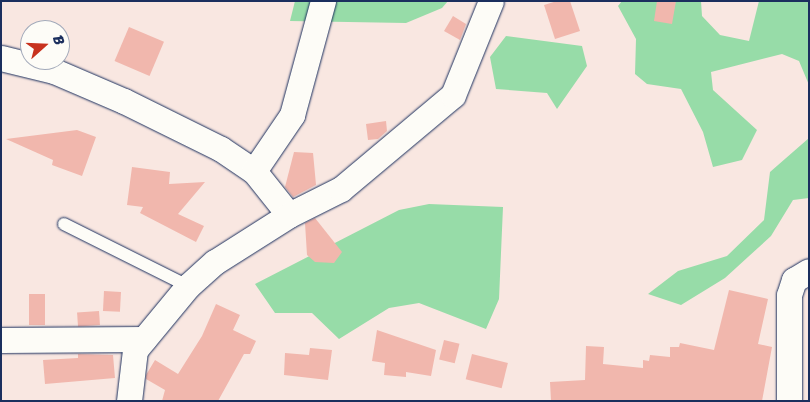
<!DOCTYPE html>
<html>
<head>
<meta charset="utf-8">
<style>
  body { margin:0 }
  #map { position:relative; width:810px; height:402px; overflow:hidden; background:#f9e7e1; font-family:Sriracha,sans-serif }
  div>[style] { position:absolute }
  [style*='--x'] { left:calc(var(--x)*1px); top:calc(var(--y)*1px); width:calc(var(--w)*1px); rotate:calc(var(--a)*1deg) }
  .green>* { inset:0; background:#97dca8 }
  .building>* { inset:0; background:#f1b7ad; transform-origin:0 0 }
  .roads { filter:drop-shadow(0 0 1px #1b2f5e) drop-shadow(0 0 1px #1b2f5e) }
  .lane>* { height:12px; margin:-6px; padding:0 6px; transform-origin:6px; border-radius:6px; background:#fdfcf7 }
  .street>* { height:25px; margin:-12.5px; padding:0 12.5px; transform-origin:12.5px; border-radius:12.5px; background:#fdfcf7 }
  span { translate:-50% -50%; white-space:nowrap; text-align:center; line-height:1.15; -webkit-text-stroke:4px #fdfcf7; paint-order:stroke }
  .frame { position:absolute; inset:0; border:2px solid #1b2f5e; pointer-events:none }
  .north { position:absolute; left:20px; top:20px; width:50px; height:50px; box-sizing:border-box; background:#fdfcf7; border:1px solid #a3aaba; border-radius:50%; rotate:70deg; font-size:14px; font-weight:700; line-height:20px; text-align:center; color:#1b2f5e }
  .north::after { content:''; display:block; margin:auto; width:18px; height:22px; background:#c8321e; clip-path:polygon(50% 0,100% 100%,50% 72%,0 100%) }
</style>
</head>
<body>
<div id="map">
  <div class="green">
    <div style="clip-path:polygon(295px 1px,448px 1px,442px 8px,406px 23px,290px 21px)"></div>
    <div style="clip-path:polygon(622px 1px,701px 1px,702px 16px,720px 35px,749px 41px,759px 1px,809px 1px,809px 85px,799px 61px,782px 54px,711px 72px,713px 90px,757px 130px,742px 160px,713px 167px,703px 132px,681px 89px,647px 84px,635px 74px,636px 39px,618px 6px)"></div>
    <div style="clip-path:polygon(506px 36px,582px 46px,587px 66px,557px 109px,547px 93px,496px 89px,490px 57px)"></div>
    <div style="clip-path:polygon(809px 138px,809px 198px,793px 200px,771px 236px,725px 278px,681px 305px,648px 294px,678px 271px,727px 256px,764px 220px,770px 172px)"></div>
    <div style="clip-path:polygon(429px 204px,503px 207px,499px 299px,486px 329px,419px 303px,389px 308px,339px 339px,312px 313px,275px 313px,255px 284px,399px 210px)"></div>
  </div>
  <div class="building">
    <div style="clip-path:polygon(557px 1px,570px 1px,580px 31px,555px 39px,544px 5px)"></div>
    <div style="clip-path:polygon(657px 1px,676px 1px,672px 24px,654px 21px)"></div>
    <div style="clip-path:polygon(453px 16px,466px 24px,460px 40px,444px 31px)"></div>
    <div style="left:129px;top:27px;width:38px;height:37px;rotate:23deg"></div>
    <div style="clip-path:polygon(386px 121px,387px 131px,378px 139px,368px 140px,366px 124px)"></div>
    <div style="clip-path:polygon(77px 130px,96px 137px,82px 176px,52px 165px,53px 160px,6px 139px)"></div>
    <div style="clip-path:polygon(294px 152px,313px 153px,316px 185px,293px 197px,285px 187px)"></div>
    <div style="clip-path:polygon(132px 167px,170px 172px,169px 184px,205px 182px,178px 214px,204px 226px,196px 242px,140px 213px,143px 207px,127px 205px)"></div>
    <div style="clip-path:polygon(315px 218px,342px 252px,334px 263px,315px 262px,307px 255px,305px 223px)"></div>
    <div style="clip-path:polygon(729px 290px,768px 299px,758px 344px,772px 347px,762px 401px,551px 401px,550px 382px,585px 380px,586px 346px,604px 347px,603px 364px,643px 368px,643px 360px,649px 361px,650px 355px,670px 357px,670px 347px,679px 347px,680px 343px,714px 350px)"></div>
    <div style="left:104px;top:291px;width:17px;height:20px;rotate:3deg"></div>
    <div style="left:29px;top:294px;width:16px;height:31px"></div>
    <div style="clip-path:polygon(216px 304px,240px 315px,233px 330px,256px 341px,250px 354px,244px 354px,218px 401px,162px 401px,165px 390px,146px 379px,146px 375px,155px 360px,178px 374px,202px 336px)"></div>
    <div style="left:99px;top:311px;width:14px;height:22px;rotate:86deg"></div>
    <div style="clip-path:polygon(377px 330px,436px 350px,431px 376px,406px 372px,406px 377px,384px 375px,385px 363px,372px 361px)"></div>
    <div style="left:444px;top:340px;width:16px;height:20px;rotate:14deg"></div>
    <div style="clip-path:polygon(310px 348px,332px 350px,328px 380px,284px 375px,285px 353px,309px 355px)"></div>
    <div style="clip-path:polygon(78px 354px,113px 355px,115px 378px,45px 384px,43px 360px,78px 358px)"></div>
    <div style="left:472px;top:354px;width:37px;height:26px;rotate:14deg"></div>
  </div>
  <div class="roads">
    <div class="lane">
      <div style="--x:64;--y:224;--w:139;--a:26.6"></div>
    </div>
    <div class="street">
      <div style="--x:1;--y:58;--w:55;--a:13.8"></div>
      <div style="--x:54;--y:71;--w:76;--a:23.2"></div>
      <div style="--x:124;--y:101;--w:108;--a:26.3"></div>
      <div style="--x:221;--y:149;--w:40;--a:34"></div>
      <div style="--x:254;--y:171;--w:56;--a:51.5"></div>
      <div style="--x:254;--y:171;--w:68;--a:-55.8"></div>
      <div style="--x:292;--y:115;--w:118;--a:-74.8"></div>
      <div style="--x:1;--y:340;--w:143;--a:-0.4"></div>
      <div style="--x:129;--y:401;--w:51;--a:-83.3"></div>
      <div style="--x:135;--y:350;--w:83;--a:-50.4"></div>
      <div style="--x:188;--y:286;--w:36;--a:-42"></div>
      <div style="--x:215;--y:262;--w:88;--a:-32.4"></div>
      <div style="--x:289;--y:215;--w:58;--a:-26.6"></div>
      <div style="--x:341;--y:189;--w:146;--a:-40"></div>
      <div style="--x:453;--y:95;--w:101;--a:-68"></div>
      <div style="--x:789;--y:401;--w:106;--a:-90"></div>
      <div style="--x:789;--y:295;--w:16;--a:-72"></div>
      <div style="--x:794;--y:280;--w:17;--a:-31"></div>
    </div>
  </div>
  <div class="frame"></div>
  <div class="north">B</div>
</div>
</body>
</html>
